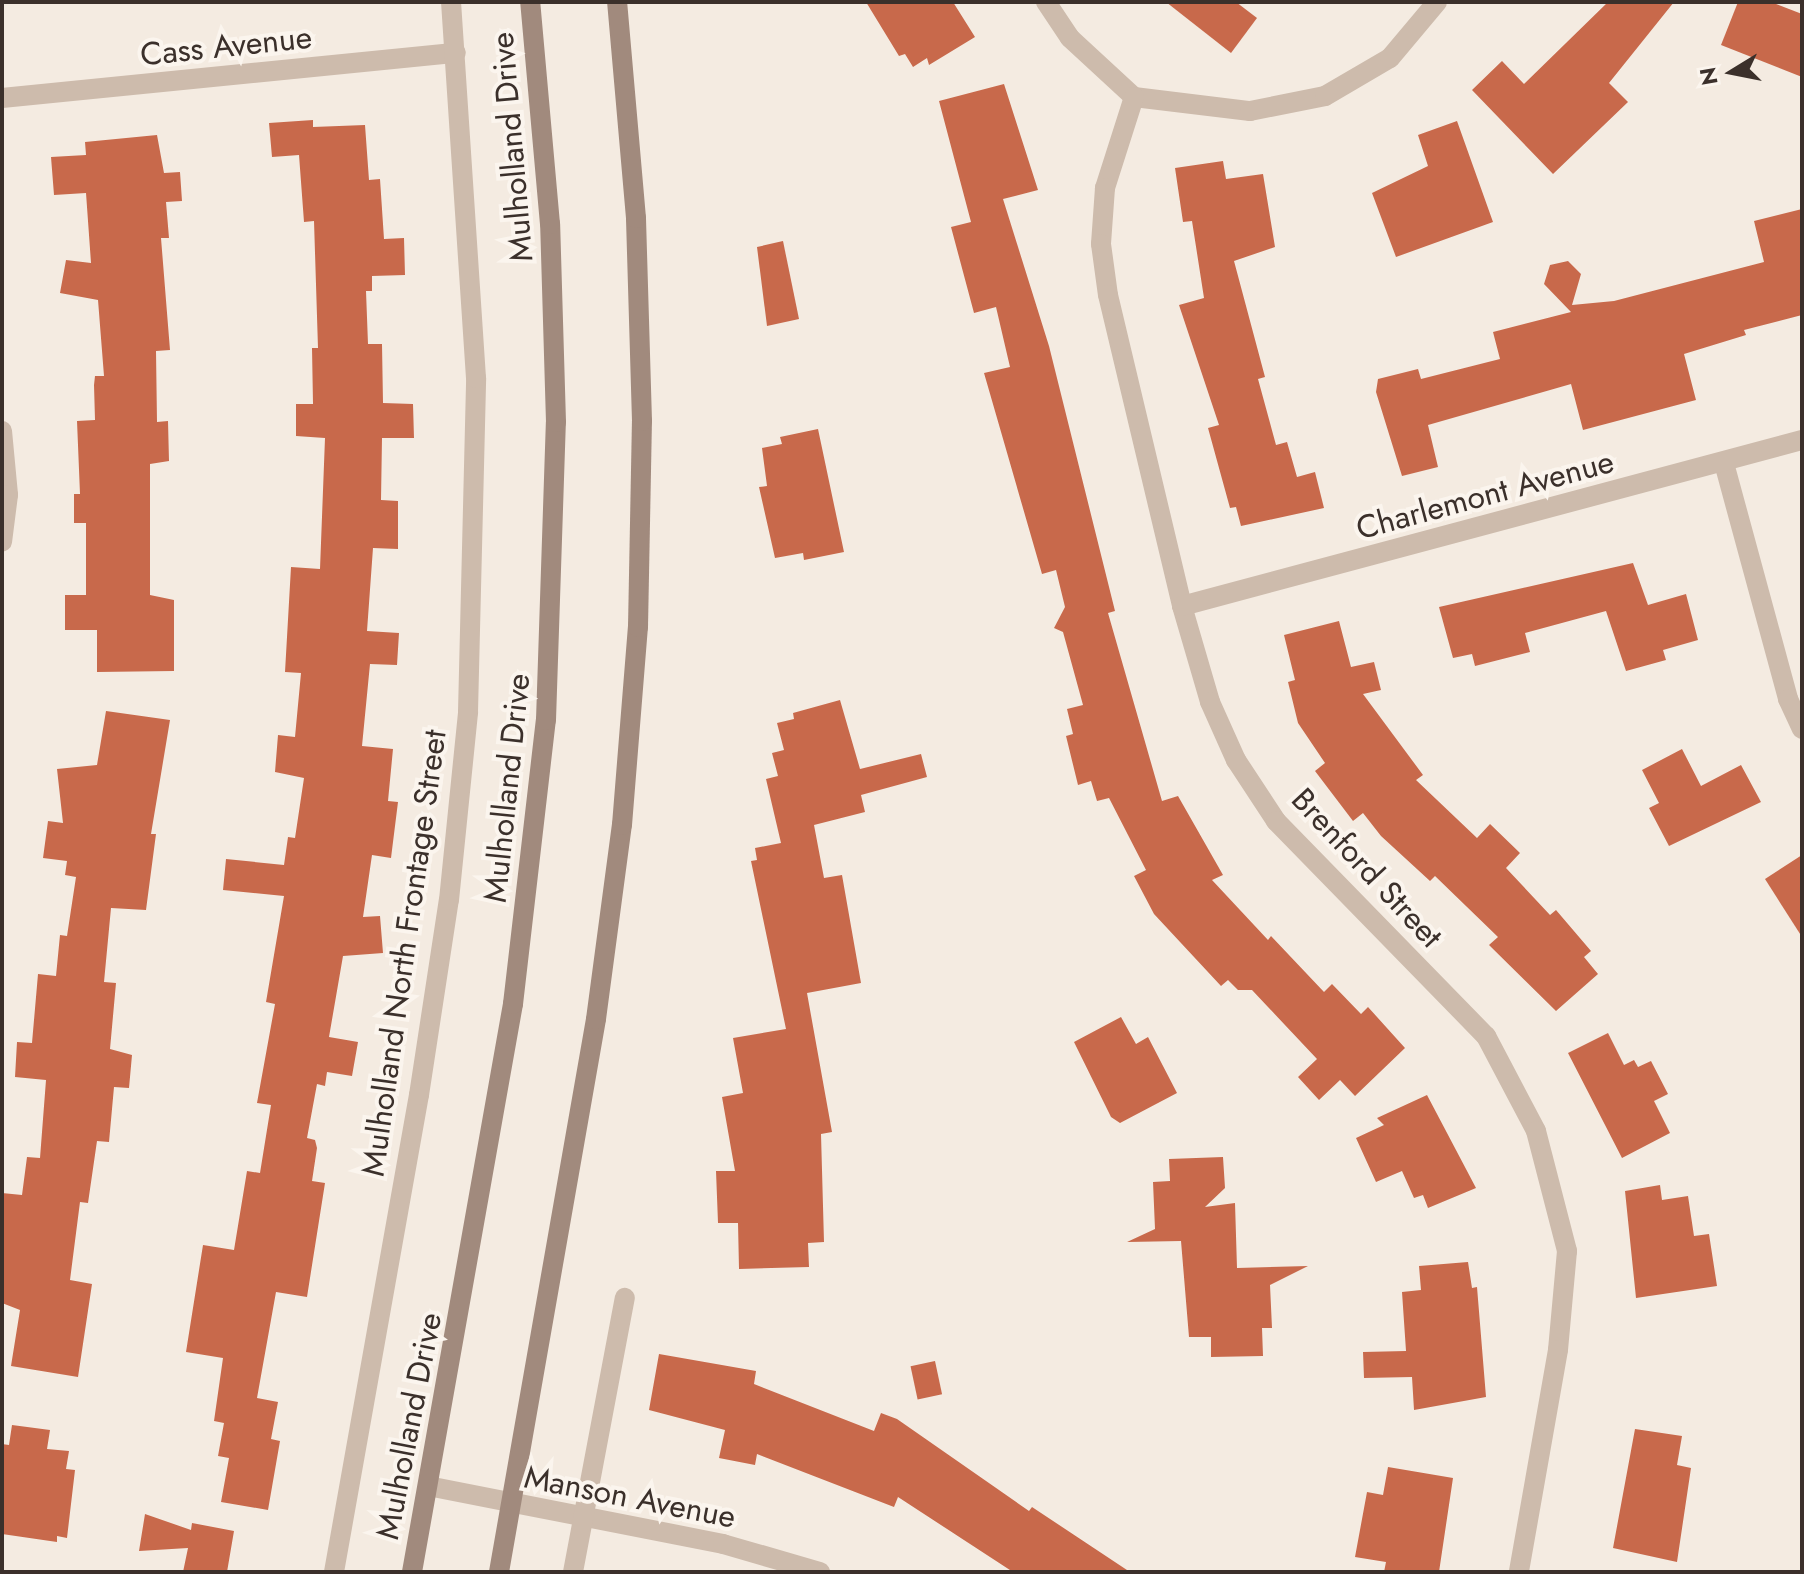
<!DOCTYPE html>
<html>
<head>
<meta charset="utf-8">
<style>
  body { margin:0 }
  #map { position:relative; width:1804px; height:1574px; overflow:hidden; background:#f4ebe1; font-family:Jost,sans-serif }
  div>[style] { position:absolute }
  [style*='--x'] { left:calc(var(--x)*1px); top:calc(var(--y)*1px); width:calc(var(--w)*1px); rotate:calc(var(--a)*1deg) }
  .building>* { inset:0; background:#c8694b; transform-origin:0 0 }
  .minor>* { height:20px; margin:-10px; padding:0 10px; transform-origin:10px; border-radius:10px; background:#cdbbac }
  .secondary>* { height:20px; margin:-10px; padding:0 10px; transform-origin:10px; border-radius:10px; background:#a18a7d }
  span { translate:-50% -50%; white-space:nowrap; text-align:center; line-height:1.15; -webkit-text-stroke:8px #fbf5ee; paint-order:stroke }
  .street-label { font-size:32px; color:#3b302b }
  .frame { position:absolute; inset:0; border:4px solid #3b302b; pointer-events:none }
  .north { position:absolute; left:1692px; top:32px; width:80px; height:80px; -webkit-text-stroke:6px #fbf5ee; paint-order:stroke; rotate:260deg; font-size:22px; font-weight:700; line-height:32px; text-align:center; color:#3b302b }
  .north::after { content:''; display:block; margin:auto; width:28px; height:36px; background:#3b302b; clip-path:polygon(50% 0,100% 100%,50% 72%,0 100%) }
</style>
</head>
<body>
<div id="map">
  <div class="building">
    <div style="clip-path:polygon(866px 2px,953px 2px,975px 37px,929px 65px,927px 58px,913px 67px,905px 54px,899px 56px)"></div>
    <div style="clip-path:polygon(1166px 2px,1236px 2px,1257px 18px,1231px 53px)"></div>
    <div style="clip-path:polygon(1608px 2px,1674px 2px,1609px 83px,1628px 102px,1553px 174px,1472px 90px,1502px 61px,1524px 84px)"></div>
    <div style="clip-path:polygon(1738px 2px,1771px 2px,1802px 14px,1802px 77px,1721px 45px)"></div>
    <div style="clip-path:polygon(1004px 84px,1038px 190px,1003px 199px,1049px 346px,1115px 611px,1108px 613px,1162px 801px,1178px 796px,1223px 875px,1212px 880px,1268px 940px,1271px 936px,1324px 992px,1332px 984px,1361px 1014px,1368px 1007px,1405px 1048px,1355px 1096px,1340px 1080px,1319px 1100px,1298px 1077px,1317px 1059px,1252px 990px,1238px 990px,1228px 980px,1221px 986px,1154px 914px,1134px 876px,1146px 870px,1109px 798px,1097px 801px,1091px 781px,1078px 785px,1066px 736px,1073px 734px,1067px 709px,1083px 705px,1063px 632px,1054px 628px,1065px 607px,1056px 570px,1042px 574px,984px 373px,1010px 367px,996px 307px,974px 313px,951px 227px,971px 222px,939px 101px)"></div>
    <div style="clip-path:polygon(313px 120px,313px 127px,365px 125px,369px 180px,380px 179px,384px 239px,404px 238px,405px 275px,372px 276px,372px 291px,366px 291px,368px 344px,382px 344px,383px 403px,413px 404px,414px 438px,382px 438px,381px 500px,398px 501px,398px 549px,373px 548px,367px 631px,399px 633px,397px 665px,370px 664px,362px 746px,393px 749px,388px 801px,398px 802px,391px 858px,372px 855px,363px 917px,380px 916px,383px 953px,343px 956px,329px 1037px,358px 1042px,352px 1076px,327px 1072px,325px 1086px,317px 1084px,307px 1138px,315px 1140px,317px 1148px,312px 1181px,325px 1183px,307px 1297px,276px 1292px,257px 1398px,278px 1402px,271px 1439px,280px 1441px,268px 1510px,221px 1502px,229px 1458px,218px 1456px,224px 1423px,214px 1421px,223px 1358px,186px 1352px,203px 1245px,234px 1250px,247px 1171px,260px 1173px,271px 1105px,257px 1103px,275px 1004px,266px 1002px,284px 896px,223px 890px,226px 859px,284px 865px,288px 837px,295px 838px,304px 778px,275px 772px,278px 735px,295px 737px,301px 673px,285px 672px,291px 567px,320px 569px,325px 438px,296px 436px,296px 404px,313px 404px,312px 348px,318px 348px,314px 221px,304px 222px,299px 155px,272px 157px,269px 123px)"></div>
    <div style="clip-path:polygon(1457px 121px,1493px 222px,1396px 257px,1372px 193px,1428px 166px,1418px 135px)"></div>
    <div style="clip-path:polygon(157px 135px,164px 173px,180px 172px,182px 201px,166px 202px,169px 238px,161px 238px,170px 350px,156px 351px,157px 422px,168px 421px,169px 461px,150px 464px,150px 595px,174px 600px,174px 671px,97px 672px,97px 630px,65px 630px,65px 595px,86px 595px,86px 523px,74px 523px,74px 494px,80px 494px,77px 421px,95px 420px,94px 385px,95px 376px,104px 376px,98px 300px,60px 293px,66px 260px,91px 263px,86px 193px,54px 195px,51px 157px,86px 155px,85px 142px)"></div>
    <div style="clip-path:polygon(1223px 161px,1226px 179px,1263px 174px,1275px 247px,1234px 261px,1265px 377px,1258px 379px,1276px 445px,1287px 442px,1297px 477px,1315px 472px,1324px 508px,1241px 526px,1236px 507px,1230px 508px,1208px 428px,1219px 425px,1179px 305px,1204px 298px,1192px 221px,1183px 222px,1175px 168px)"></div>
    <div style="clip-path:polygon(1802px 209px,1802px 315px,1744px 330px,1746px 335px,1684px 354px,1696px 400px,1583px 430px,1571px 384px,1428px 425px,1438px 467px,1402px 476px,1376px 392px,1378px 379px,1418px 369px,1421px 379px,1500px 359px,1493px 332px,1571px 312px,1544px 284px,1550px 265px,1568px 261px,1581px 274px,1572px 305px,1614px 301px,1764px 262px,1754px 221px)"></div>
    <div style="clip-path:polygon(783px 241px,799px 319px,767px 326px,757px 247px)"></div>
    <div style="clip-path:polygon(818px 429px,844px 552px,804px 560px,803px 553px,775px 558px,759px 487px,767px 486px,762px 448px,782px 444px,780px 437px)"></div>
    <div style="clip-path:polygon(1633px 563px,1648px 605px,1686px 594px,1698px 640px,1663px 650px,1666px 660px,1626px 671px,1606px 611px,1525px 633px,1530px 652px,1475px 666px,1472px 654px,1453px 658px,1439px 607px)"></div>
    <div style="clip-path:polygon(1339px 621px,1351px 667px,1374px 662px,1381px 690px,1363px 694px,1423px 775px,1416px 780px,1477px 838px,1490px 824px,1520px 853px,1506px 868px,1550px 915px,1556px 910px,1591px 951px,1584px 957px,1598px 974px,1556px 1011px,1489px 945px,1498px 937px,1435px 876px,1430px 881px,1381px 836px,1363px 813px,1353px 821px,1315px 771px,1325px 763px,1298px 723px,1288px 682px,1295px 680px,1284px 635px)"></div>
    <div style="clip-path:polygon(840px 700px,860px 769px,921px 754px,927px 777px,861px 795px,865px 812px,814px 825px,824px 878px,842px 875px,861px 983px,807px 993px,832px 1132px,821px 1134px,824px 1242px,808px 1243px,809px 1267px,739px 1269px,738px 1223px,718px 1223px,716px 1171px,735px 1171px,722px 1097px,743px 1093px,733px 1038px,786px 1029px,751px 861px,757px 860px,755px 848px,781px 843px,766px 779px,778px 776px,772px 753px,784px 750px,777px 723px,794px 719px,793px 713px)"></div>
    <div style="clip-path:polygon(106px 711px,170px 720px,151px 834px,156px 834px,146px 910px,111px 908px,104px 982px,116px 983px,110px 1049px,132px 1055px,129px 1088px,114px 1087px,109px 1142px,97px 1141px,88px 1203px,80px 1202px,70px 1280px,92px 1284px,78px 1377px,11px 1366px,20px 1310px,2px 1303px,2px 1193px,22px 1195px,27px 1157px,40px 1158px,46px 1080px,15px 1077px,17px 1042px,32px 1043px,38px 974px,56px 976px,60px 935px,67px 936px,76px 877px,65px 875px,67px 861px,43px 858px,48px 821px,63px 823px,57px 769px,97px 765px)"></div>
    <div style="clip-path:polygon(1682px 749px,1701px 786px,1741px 765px,1761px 802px,1669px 846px,1649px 808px,1659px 803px,1642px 770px)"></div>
    <div style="clip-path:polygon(1802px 855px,1802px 937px,1765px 879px)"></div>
    <div style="clip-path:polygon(1121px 1017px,1136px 1044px,1148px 1037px,1177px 1093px,1120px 1123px,1111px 1117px,1074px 1042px)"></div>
    <div style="clip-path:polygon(1608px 1033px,1624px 1065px,1634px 1060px,1638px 1067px,1651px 1061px,1668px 1094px,1654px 1101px,1670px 1133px,1622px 1158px,1568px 1053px)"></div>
    <div style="clip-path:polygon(1427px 1095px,1476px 1188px,1428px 1208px,1423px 1195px,1414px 1198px,1402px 1171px,1376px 1182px,1356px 1138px,1384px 1125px,1377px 1118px)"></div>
    <div style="clip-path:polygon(1223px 1157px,1225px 1188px,1205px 1207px,1235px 1203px,1237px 1268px,1308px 1266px,1270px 1285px,1272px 1328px,1262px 1328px,1263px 1356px,1211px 1357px,1211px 1337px,1189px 1337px,1181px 1241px,1127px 1242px,1155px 1229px,1153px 1182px,1170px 1181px,1169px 1159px)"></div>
    <div style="clip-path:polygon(1660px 1185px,1662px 1200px,1688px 1196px,1694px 1236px,1709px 1234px,1717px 1286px,1636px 1298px,1625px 1191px)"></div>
    <div style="clip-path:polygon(1468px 1262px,1472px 1288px,1477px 1287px,1486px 1397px,1414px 1410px,1412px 1377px,1364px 1378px,1363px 1352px,1406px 1351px,1402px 1292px,1421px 1290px,1419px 1266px)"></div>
    <div style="clip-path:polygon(659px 1354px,756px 1371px,754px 1384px,874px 1431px,881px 1413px,897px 1419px,1029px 1511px,1032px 1507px,1130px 1572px,1013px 1572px,898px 1497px,894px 1507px,757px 1454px,755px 1465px,719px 1458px,725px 1430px,649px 1410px)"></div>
    <div style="left:935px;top:1361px;width:34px;height:25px;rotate:78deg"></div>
    <div style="clip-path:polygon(12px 1425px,50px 1430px,47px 1449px,69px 1451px,66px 1469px,75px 1470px,67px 1538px,57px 1536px,57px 1542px,2px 1534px,2px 1444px,9px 1445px)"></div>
    <div style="clip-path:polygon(1635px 1429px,1682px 1436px,1677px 1465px,1691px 1468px,1677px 1562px,1613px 1548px)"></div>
    <div style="clip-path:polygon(1388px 1467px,1453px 1478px,1439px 1572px,1384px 1572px,1386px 1562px,1355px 1557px,1367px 1492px,1383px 1495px)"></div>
    <div style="clip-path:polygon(145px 1514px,191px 1530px,192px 1523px,234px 1531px,227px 1572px,183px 1572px,188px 1548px,139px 1551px)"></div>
  </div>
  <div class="minor">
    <div style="--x:1046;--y:2;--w:43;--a:56.3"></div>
    <div style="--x:1070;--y:38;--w:87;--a:42.7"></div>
    <div style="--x:1134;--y:97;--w:117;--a:6.9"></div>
    <div style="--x:1250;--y:111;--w:76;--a:-11.3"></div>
    <div style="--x:1325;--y:96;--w:75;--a:-30.3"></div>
    <div style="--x:1390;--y:58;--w:73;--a:-50"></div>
    <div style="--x:1134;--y:97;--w:96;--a:107.7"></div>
    <div style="--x:1105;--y:188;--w:56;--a:94.1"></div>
    <div style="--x:1101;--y:244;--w:51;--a:82.2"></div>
    <div style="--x:1108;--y:295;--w:320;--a:76.6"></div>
    <div style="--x:1182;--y:606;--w:100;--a:73.7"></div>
    <div style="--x:1210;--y:702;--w:64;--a:65.9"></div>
    <div style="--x:1236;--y:760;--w:73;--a:56.7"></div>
    <div style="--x:1276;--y:821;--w:301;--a:45.7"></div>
    <div style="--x:1486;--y:1036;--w:107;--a:62.2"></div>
    <div style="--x:1536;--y:1131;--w:124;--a:75.5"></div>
    <div style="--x:1567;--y:1251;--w:99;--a:95.2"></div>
    <div style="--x:1558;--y:1350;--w:225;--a:100"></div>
    <div style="--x:2;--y:98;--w:456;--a:-5.7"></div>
    <div style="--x:2;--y:431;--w:64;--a:84.6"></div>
    <div style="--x:8;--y:495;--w:47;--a:97.3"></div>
    <div style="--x:1724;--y:463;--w:245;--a:74.8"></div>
    <div style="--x:1788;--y:699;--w:33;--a:65"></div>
    <div style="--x:1182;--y:606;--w:642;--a:-14.99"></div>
    <div style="--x:428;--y:1486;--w:301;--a:11.1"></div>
    <div style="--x:723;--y:1544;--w:101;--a:16.1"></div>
    <div style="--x:334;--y:1572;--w:485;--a:-79.9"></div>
    <div style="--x:419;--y:1095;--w:197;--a:-81.3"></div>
    <div style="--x:449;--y:900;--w:189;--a:-84.2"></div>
    <div style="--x:468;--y:712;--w:334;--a:-88.6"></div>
    <div style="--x:476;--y:378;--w:377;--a:-93.8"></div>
    <div style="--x:573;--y:1572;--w:279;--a:-79.3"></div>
  </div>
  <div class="secondary">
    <div style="--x:412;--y:1572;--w:577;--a:-79.92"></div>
    <div style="--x:513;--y:1004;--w:286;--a:-83.4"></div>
    <div style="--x:546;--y:720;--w:298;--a:-88.1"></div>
    <div style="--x:556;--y:422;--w:198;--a:-91.7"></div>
    <div style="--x:550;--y:224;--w:223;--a:-95.1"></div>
    <div style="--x:499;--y:1572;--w:561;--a:-80.05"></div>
    <div style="--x:596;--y:1019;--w:196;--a:-82.4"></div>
    <div style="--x:622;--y:825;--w:199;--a:-85.4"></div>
    <div style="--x:638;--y:627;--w:206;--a:-88.9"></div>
    <div style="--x:642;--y:421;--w:203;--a:-91.7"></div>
    <div style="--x:636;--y:218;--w:217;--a:-95"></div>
  </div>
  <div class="street-label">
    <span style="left:226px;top:46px;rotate:-6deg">Cass Avenue</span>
    <span style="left:512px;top:147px;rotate:-95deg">Mulholland Drive</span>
    <span style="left:1485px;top:495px;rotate:-15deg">Charlemont Avenue</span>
    <span style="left:507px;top:788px;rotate:-84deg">Mulholland Drive</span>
    <span style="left:1367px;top:868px;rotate:47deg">Brenford Street</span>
    <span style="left:404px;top:953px;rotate:-82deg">Mulholland North Frontage Street</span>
    <span style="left:409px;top:1426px;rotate:-79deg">Mulholland Drive</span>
    <span style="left:630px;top:1497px;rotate:11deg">Manson Avenue</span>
  </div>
  <div class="frame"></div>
  <div class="north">N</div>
</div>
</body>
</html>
